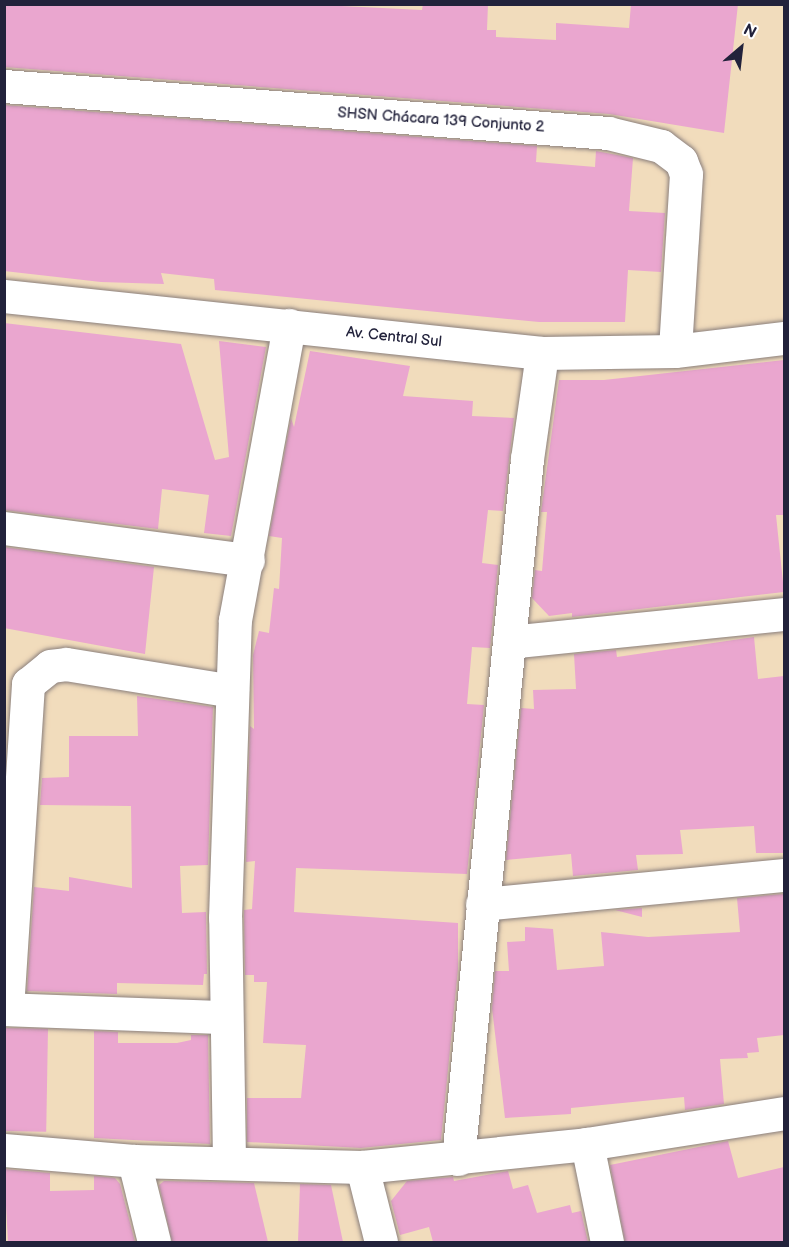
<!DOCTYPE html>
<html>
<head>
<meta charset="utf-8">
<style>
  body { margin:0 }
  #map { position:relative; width:789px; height:1247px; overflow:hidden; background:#f1dcbc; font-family:"Balsamiq Sans",sans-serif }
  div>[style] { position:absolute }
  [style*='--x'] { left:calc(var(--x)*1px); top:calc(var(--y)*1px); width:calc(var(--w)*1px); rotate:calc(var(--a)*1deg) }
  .building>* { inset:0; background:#eaa6cf; transform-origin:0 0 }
  .roads { filter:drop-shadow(0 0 2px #8a7f7c) drop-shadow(0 0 2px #8a7f7c) }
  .minor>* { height:33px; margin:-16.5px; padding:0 16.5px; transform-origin:16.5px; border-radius:16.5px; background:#fff }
  .tertiary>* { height:33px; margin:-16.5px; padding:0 16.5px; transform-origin:16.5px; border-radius:16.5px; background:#fff }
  span { translate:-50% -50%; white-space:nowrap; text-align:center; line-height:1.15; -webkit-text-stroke:6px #fff; paint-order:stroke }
  .street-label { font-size:15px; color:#22223b }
  .frame { position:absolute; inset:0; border:6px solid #22223b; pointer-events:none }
  .north { position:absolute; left:711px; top:18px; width:60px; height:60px; -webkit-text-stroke:4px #fff; paint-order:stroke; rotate:28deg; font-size:16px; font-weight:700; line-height:24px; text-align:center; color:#22223b }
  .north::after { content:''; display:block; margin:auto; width:21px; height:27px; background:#22223b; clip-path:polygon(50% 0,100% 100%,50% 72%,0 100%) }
</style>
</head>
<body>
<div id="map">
  <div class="building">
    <div style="clip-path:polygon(4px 4px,301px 4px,422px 10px,423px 4px,488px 4px,487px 30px,496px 30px,496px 37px,556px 40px,556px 23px,629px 28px,631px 4px,738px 4px,724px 133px,609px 114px,4px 67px)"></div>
    <div style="clip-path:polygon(4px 105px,537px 146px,536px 162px,595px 167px,596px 151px,633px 158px,629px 211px,665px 213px,661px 272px,628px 270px,625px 322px,539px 322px,215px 290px,214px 279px,161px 273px,164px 284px,101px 282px,4px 271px)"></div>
    <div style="clip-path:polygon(4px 323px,181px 344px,215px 460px,229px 457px,219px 341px,266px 347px,231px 536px,204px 533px,209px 495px,162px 489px,158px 529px,4px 510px)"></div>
    <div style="clip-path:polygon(310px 351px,410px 366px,403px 396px,473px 401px,472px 416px,514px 418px,503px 511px,488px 510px,482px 563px,498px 565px,490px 648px,472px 647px,467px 704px,484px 705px,467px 874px,296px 868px,294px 912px,458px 923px,458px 969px,441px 1140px,361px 1148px,247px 1142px,247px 1098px,301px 1098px,306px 1045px,263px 1043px,267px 982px,254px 982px,254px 975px,245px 975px,244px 918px,244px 910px,252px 909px,255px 861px,246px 862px,250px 726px,254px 729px,253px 655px,259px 631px,269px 633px,274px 588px,279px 589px,282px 538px,269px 536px,291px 418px,294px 427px)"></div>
    <div style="clip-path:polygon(784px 360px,784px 515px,776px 515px,784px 592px,572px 617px,572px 613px,549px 616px,532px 598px,535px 570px,542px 571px,547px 512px,541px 512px,559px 380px,604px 380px)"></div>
    <div style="clip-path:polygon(4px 547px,154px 567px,145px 654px,4px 628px)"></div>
    <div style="clip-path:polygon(754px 637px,758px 679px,784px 676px,784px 853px,756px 853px,754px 826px,680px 830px,683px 854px,636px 855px,638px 870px,573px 876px,571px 854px,506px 860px,521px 708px,534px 709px,533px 690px,576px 689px,574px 654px,616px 650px,617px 657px)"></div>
    <div style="clip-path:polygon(137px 696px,213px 707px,208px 865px,180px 866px,182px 913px,206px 912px,207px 974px,204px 974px,203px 985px,117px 983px,117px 994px,27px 991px,34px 887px,69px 891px,69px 877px,132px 888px,131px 806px,40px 805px,42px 778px,69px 777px,69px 736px,138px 736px)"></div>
    <div style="clip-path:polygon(783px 894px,784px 1035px,757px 1038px,759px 1052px,747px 1053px,748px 1058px,720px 1059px,724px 1104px,685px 1110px,684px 1097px,571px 1108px,571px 1114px,505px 1118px,492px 1008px,495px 971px,509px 971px,507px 942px,525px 941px,525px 927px,553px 929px,557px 970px,604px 966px,601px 932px,648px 937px,740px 932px,737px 898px)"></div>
    <div style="clip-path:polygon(642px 908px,642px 917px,615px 910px)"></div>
    <div style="left:4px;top:1028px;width:44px;height:103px;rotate:1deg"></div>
    <div style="clip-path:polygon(94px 1031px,118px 1032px,118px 1043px,177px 1043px,191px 1040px,191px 1035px,208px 1035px,210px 1144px,94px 1138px)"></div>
    <div style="clip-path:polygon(728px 1141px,738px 1178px,784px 1167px,784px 1242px,625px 1242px,610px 1165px)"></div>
    <div style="clip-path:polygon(4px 1169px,50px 1173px,50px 1191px,94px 1190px,94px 1176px,115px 1178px,120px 1184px,135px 1242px,8px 1242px)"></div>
    <div style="clip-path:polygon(508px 1171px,513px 1189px,528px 1185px,537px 1213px,570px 1205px,572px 1213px,581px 1211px,588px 1242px,433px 1242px,429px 1227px,400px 1235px,391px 1201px,407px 1181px,453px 1177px,454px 1181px)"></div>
    <div style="clip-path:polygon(164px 1181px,254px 1183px,268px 1242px,172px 1242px,159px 1185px)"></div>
    <div style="clip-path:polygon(300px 1184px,331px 1185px,343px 1242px,298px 1242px)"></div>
  </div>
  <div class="roads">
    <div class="minor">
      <div style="--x:4;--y:86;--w:606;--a:4.45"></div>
      <div style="--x:608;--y:133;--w:55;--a:13.8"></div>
      <div style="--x:661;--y:146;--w:25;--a:37"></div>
      <div style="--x:681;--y:161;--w:14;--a:69"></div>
      <div style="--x:686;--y:174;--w:177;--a:93.6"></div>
      <div style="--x:4;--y:528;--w:246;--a:7.5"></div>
      <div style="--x:509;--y:642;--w:276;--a:-5.8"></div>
      <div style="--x:482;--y:904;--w:303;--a:-5.5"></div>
      <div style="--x:4;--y:1009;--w:220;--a:2.1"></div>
      <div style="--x:7;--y:1009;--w:326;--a:-86.3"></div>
      <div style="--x:28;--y:684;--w:28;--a:-39"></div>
      <div style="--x:50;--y:666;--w:16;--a:-7"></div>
      <div style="--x:66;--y:664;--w:168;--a:9.2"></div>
      <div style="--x:587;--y:1144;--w:100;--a:78.5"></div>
      <div style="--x:4;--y:1150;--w:130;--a:4.8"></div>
      <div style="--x:134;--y:1161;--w:228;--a:1.5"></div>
      <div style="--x:362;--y:1167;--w:226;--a:-5.8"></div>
      <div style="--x:587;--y:1144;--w:199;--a:-8.9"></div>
      <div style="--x:458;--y:1159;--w:703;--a:-84.37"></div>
      <div style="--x:527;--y:459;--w:107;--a:-81.9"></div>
      <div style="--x:134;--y:1161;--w:83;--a:76.1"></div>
      <div style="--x:229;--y:1161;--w:243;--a:-90.9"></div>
      <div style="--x:225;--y:918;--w:298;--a:-88.1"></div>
      <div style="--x:235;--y:620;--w:300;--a:-79.6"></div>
      <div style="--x:362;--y:1167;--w:77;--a:75.8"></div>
    </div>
    <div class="tertiary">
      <div style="--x:4;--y:296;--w:541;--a:6.05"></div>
      <div style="--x:542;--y:353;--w:133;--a:-0.9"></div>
      <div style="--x:675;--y:351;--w:110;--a:-6.8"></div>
    </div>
  </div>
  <div class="street-label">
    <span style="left:441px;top:120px;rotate:4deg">SHSN Chácara 139 Conjunto 2</span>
    <span style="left:394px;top:337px;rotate:6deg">Av. Central Sul</span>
  </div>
  <div class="frame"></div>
  <div class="north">N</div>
</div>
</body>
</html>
